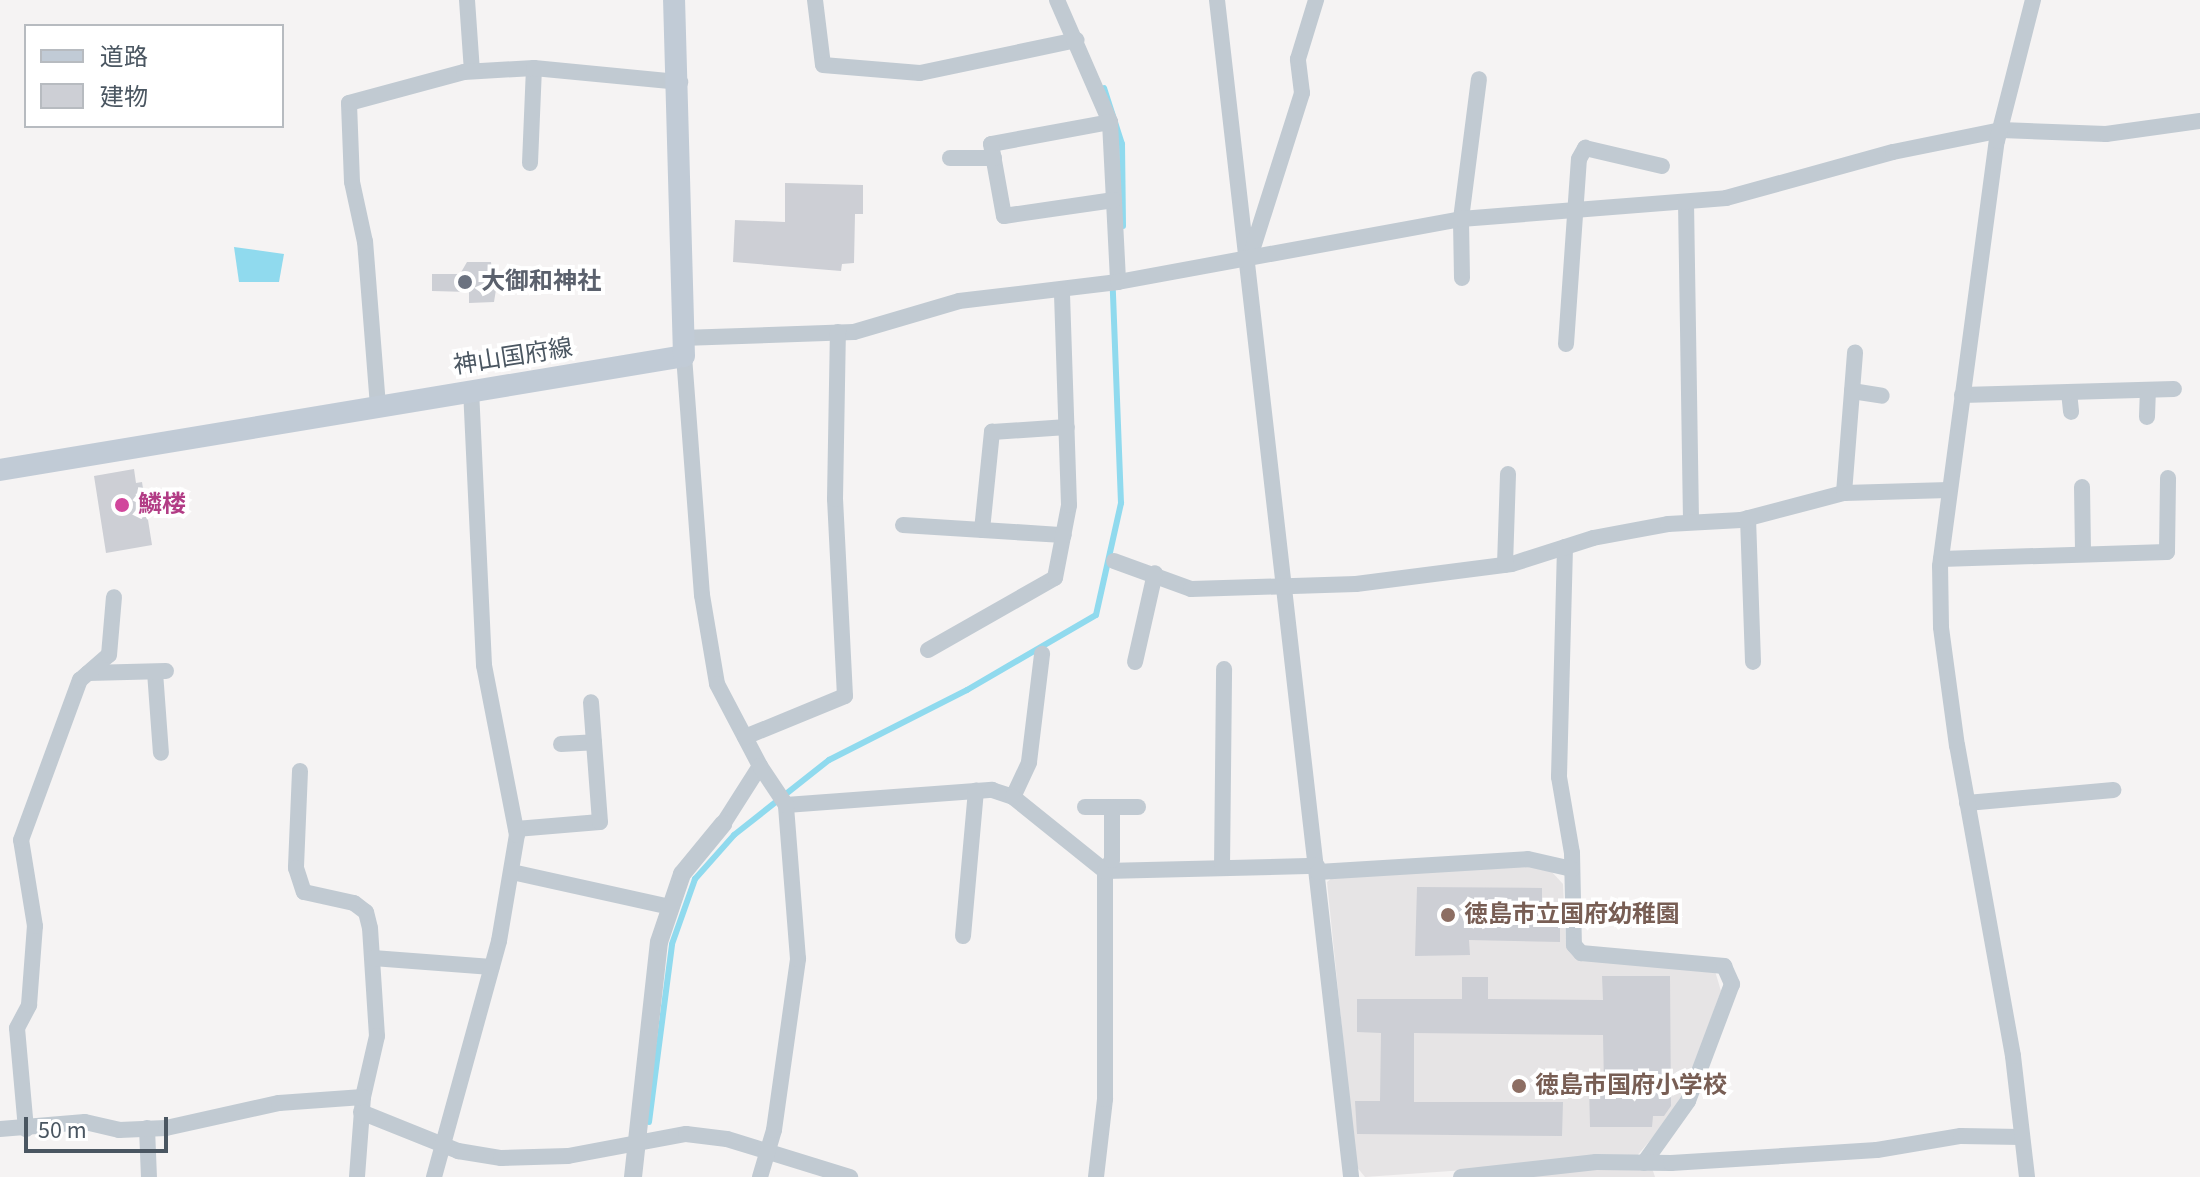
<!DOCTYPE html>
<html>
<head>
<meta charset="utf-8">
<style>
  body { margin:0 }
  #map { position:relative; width:2200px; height:1177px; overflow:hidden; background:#f5f3f3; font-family:"Source Sans 3","Noto Sans JP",sans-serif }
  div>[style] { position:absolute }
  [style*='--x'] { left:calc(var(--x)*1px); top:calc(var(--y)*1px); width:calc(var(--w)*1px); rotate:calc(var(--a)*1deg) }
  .education>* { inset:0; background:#e6e4e5 }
  .water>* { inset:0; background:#90daee }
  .stream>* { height:6px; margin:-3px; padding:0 3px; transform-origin:3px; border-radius:3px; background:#90daee }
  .building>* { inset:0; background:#cdcfd5 }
  .minor>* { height:16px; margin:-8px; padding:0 8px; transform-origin:8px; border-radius:8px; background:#c1cad2 }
  .tertiary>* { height:18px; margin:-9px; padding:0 9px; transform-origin:9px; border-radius:9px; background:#c1cad2 }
  .secondary>* { height:22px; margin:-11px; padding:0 11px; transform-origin:11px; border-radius:11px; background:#c1cbd6 }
  .dots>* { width:22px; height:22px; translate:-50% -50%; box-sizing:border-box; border:4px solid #fff; border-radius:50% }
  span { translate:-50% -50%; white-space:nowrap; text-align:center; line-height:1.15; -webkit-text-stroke:8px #fff; paint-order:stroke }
  .worship-label { font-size:24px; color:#5b616d; font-weight:700 }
  .left { translate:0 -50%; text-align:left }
  .street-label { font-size:24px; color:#4a5661 }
  .hotel-label { font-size:24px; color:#b23c85; font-weight:700 }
  .education-label { font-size:24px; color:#785e54; font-weight:700 }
  .legend { position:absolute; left:24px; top:24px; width:260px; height:104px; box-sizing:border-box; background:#fff; border:2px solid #b7bbc0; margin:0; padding:10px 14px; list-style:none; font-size:24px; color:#4a5661 }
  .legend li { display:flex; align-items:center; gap:16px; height:40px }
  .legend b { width:40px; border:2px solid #b7bbc0 }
  .scale { position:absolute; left:24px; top:1117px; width:144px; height:36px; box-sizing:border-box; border:4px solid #4a5661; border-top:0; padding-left:10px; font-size:24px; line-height:28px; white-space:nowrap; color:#4a5661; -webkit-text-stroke:6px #fff; paint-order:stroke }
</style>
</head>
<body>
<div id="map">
  <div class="education">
    <div style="clip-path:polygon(1523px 864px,1551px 871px,1563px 884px,1566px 947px,1579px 959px,1715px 971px,1721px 991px,1679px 1107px,1635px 1158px,1365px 1177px,1356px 1166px,1327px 882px,1339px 872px)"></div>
    <div style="clip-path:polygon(1575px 1168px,1652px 1168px,1655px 1177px,1507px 1177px)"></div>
  </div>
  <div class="water">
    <div style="clip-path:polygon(234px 247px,284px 254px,279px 282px,239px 282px)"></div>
  </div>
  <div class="stream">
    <div style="--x:1104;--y:88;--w:59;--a:72.2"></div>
    <div style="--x:1122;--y:144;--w:82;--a:89.3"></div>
    <div style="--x:649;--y:1122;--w:179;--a:-82.6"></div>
    <div style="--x:672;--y:944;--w:69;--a:-70.5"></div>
    <div style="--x:695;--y:879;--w:59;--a:-48.4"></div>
    <div style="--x:734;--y:835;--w:121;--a:-38.3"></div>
    <div style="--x:829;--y:760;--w:155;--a:-26.9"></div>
    <div style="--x:967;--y:690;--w:149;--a:-30.2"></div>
    <div style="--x:1096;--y:615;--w:115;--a:-77.4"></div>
    <div style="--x:1121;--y:503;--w:212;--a:-92.2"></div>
  </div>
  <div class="building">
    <div style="clip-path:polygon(785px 183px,863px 185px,863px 214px,855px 214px,854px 263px,842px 264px,841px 271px,733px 262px,735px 220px,785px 222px)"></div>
    <div style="clip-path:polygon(467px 262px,491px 262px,492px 271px,499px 271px,494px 302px,469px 303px,469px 292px,432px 291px,432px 274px,460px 274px)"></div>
    <div style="clip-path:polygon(134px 469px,136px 483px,142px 482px,152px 545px,106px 553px,94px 476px)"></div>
    <div style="clip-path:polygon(1417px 887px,1542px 888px,1542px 921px,1560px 921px,1560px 942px,1469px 940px,1470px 955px,1415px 956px)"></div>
    <div style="clip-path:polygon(1602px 976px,1670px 976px,1671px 1106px,1664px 1116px,1653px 1116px,1652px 1127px,1590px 1127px,1589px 1085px,1604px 1085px,1603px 1035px,1414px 1033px,1414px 1102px,1563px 1102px,1562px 1136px,1357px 1134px,1355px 1101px,1380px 1101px,1381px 1033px,1357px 1032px,1357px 999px,1462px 999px,1462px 977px,1488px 977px,1488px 999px,1603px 1000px)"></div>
  </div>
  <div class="minor">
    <div style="--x:467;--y:0;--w:71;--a:86"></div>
    <div style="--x:815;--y:0;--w:65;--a:83"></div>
    <div style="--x:823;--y:65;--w:97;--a:4.7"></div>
    <div style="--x:920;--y:73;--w:160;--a:-11.9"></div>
    <div style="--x:1057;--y:0;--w:133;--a:66.5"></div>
    <div style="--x:1110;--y:122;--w:160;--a:87.1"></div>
    <div style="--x:1217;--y:0;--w:1185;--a:83.5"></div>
    <div style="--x:1110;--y:122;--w:121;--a:169.5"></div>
    <div style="--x:991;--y:144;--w:73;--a:79.8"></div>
    <div style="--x:1004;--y:216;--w:111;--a:-8.3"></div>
    <div style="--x:950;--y:158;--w:44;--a:0"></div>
    <div style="--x:530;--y:163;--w:95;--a:-87.6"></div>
    <div style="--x:1686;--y:202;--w:320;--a:89.1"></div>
    <div style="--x:1250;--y:257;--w:172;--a:-72.4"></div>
    <div style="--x:1302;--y:93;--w:34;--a:-97"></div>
    <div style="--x:1298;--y:59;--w:62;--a:-73"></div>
    <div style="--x:1462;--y:278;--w:59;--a:-91"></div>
    <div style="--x:1461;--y:219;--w:141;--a:-82.7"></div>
    <div style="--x:682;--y:338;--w:172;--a:-2"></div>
    <div style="--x:854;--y:332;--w:109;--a:-16.4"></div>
    <div style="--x:959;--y:301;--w:160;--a:-6.8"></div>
    <div style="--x:1118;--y:282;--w:349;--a:-10.4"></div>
    <div style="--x:1461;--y:219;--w:266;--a:-4.5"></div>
    <div style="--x:1726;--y:198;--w:173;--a:-15.4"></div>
    <div style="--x:1893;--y:152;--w:110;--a:-11.5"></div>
    <div style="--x:2001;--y:130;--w:105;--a:2.2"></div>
    <div style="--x:2106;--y:134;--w:95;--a:-7.9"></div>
    <div style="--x:1566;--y:344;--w:185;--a:-86"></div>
    <div style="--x:1579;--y:159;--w:13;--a:-61"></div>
    <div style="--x:1585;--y:148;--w:79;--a:13.2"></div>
    <div style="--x:684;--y:356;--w:240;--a:85.7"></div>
    <div style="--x:702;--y:595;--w:90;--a:80.4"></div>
    <div style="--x:717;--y:684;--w:93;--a:62.3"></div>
    <div style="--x:760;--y:766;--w:69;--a:122.5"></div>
    <div style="--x:1852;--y:391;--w:30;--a:9"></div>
    <div style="--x:2069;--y:392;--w:20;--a:84"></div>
    <div style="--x:1962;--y:395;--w:212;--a:-1.6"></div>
    <div style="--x:378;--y:406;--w:165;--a:-94.5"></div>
    <div style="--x:365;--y:242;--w:61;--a:-102.2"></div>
    <div style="--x:352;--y:182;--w:79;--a:-92.2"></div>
    <div style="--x:349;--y:103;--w:119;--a:-15.1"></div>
    <div style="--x:464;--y:72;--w:70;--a:-3.3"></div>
    <div style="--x:534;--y:68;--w:147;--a:5.5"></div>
    <div style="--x:2147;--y:417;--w:27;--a:-88"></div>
    <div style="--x:2082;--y:487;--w:67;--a:89.1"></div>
    <div style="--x:1844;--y:493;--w:141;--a:-85.5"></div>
    <div style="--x:1748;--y:518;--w:144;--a:88"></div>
    <div style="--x:903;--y:525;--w:161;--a:3.6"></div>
    <div style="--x:982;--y:530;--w:99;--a:-84.2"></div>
    <div style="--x:992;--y:432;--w:75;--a:-3.8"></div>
    <div style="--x:1565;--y:547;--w:230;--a:91.5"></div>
    <div style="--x:1559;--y:777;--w:77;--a:80.3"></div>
    <div style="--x:1572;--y:853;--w:92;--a:88.8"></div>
    <div style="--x:1574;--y:945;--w:11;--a:49"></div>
    <div style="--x:1581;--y:953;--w:144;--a:5.2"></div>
    <div style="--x:1724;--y:966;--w:20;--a:66"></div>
    <div style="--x:1732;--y:984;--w:125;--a:110.6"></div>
    <div style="--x:1688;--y:1101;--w:76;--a:125.4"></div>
    <div style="--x:1941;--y:559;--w:226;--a:-1.8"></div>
    <div style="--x:2167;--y:552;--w:74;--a:-89.2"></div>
    <div style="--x:1114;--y:561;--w:82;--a:20"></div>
    <div style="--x:1191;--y:589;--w:165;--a:-1.7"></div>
    <div style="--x:1356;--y:584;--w:157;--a:-7.3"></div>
    <div style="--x:1512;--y:564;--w:85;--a:-17.8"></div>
    <div style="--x:1593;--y:538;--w:76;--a:-10.6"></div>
    <div style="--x:1668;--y:524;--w:73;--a:-3.1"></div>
    <div style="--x:1741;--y:520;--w:106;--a:-14.7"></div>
    <div style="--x:1844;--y:493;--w:105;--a:-1.6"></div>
    <div style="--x:1505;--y:565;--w:91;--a:-88.1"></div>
    <div style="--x:928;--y:650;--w:146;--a:-29.6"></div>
    <div style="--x:1055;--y:578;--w:74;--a:-79.1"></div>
    <div style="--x:1069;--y:505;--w:214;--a:-91.9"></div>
    <div style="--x:1135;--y:662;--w:91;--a:-77.3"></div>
    <div style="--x:155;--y:672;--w:81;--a:85.8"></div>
    <div style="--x:88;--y:673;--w:78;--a:-1.5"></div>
    <div style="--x:745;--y:737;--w:108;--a:-22.3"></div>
    <div style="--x:845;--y:696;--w:197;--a:-92.9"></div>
    <div style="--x:835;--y:499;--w:167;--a:-89"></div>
    <div style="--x:561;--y:744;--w:33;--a:-3"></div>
    <div style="--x:300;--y:771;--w:97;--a:92.4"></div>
    <div style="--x:296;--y:868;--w:25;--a:72"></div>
    <div style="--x:304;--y:892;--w:51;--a:12.4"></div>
    <div style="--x:354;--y:903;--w:15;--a:37"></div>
    <div style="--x:366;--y:912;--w:16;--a:76"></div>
    <div style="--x:370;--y:928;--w:108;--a:86.3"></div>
    <div style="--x:377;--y:1036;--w:63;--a:102.9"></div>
    <div style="--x:363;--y:1097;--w:80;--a:94.3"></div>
    <div style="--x:1013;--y:797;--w:38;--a:-65"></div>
    <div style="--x:1029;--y:762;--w:109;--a:-83.1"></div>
    <div style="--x:1967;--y:803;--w:147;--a:-5.1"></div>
    <div style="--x:786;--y:805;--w:207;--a:-4.2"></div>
    <div style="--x:992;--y:790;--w:22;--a:18"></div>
    <div style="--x:1013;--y:797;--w:118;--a:38.8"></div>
    <div style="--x:1105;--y:871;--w:212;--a:-1.4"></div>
    <div style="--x:1085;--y:807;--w:53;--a:0"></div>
    <div style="--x:516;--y:829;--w:84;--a:-4.8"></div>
    <div style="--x:600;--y:822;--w:120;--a:-94.3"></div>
    <div style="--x:1222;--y:868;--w:199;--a:-89.4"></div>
    <div style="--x:512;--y:872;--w:162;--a:12.5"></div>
    <div style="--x:1318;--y:872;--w:210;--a:-3.5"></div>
    <div style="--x:1528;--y:859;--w:45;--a:12.8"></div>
    <div style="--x:963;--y:936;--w:146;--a:-84.9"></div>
    <div style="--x:373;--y:958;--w:119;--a:4.3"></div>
    <div style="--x:361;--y:1112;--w:105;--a:21.9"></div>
    <div style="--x:458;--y:1151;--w:44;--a:9.2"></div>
    <div style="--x:501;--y:1158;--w:67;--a:-1.7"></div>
    <div style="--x:568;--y:1156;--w:120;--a:-10.6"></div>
    <div style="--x:686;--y:1134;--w:41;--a:7"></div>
    <div style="--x:727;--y:1139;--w:129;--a:17.2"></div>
    <div style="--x:147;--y:1128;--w:49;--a:87.7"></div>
    <div style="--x:0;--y:1129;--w:85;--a:-4.7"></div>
    <div style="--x:85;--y:1122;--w:35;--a:13"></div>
    <div style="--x:119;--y:1130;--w:47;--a:-2.4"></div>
    <div style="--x:166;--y:1128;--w:116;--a:-12.5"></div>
    <div style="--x:279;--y:1103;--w:84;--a:-4.1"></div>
    <div style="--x:26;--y:1129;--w:101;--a:-95.1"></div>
    <div style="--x:17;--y:1028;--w:26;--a:-62"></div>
    <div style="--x:29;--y:1005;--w:79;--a:-85.7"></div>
    <div style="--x:35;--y:926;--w:87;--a:-99.2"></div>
    <div style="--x:21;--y:840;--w:171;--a:-69.8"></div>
    <div style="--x:80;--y:680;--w:38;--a:-41"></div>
    <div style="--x:109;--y:655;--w:58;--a:-85.1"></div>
    <div style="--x:434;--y:1177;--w:245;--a:-74.6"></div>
    <div style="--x:499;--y:941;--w:108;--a:-80.4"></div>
    <div style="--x:517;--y:835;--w:173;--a:-101"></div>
    <div style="--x:484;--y:665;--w:275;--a:-92.7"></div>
    <div style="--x:760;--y:1177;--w:49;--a:-73.4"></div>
    <div style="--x:774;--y:1130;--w:173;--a:-82"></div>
    <div style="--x:798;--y:959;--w:154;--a:-94.5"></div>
    <div style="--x:786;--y:805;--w:47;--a:-123.7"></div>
    <div style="--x:1096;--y:1177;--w:79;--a:-83.4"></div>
    <div style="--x:1105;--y:1099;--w:228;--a:-90"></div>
    <div style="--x:1105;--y:871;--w:13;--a:-58"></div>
    <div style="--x:1112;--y:860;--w:53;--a:-90"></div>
    <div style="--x:1461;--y:1177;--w:136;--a:-6.3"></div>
    <div style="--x:1596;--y:1162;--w:75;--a:0.8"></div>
    <div style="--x:1671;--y:1163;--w:206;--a:-3.6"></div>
    <div style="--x:1877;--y:1150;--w:85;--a:-9.5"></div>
    <div style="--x:1961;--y:1136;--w:60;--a:1"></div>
    <div style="--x:2027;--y:1177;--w:122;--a:-96.6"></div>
    <div style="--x:2013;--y:1056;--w:315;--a:-100.2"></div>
    <div style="--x:1957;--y:746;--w:120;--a:-97.7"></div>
    <div style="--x:1941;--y:627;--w:61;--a:-90.9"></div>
    <div style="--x:1940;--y:566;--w:429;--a:-82.4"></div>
    <div style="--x:1997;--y:141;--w:146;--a:-75.7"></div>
  </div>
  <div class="tertiary">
    <div style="--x:633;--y:1177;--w:236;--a:-83.7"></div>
    <div style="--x:659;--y:942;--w:72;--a:-71.3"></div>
    <div style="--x:682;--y:874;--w:65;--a:-50.6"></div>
  </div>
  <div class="secondary">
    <div style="--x:0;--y:470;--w:693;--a:-9.46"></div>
    <div style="--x:684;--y:356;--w:356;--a:-91.6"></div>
  </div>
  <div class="dots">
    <div style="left:465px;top:282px;background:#6b7280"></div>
    <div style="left:122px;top:505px;background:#d1479c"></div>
    <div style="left:1448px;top:915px;background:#8d6e63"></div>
    <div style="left:1519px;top:1086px;background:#8d6e63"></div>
  </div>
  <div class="worship-label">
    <span class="left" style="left:481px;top:282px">大御和神社</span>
  </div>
  <div class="street-label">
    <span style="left:513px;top:357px;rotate:-9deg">神山国府線</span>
  </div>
  <div class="hotel-label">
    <span class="left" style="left:138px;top:505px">鱗楼</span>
  </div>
  <div class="education-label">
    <span class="left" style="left:1464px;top:915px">徳島市立国府幼稚園</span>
    <span class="left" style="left:1535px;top:1086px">徳島市国府小学校</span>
  </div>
  <ul class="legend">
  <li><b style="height:10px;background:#c1cbd6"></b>道路</li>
  <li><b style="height:22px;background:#cdcfd5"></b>建物</li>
  </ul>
  <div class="scale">50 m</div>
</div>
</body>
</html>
